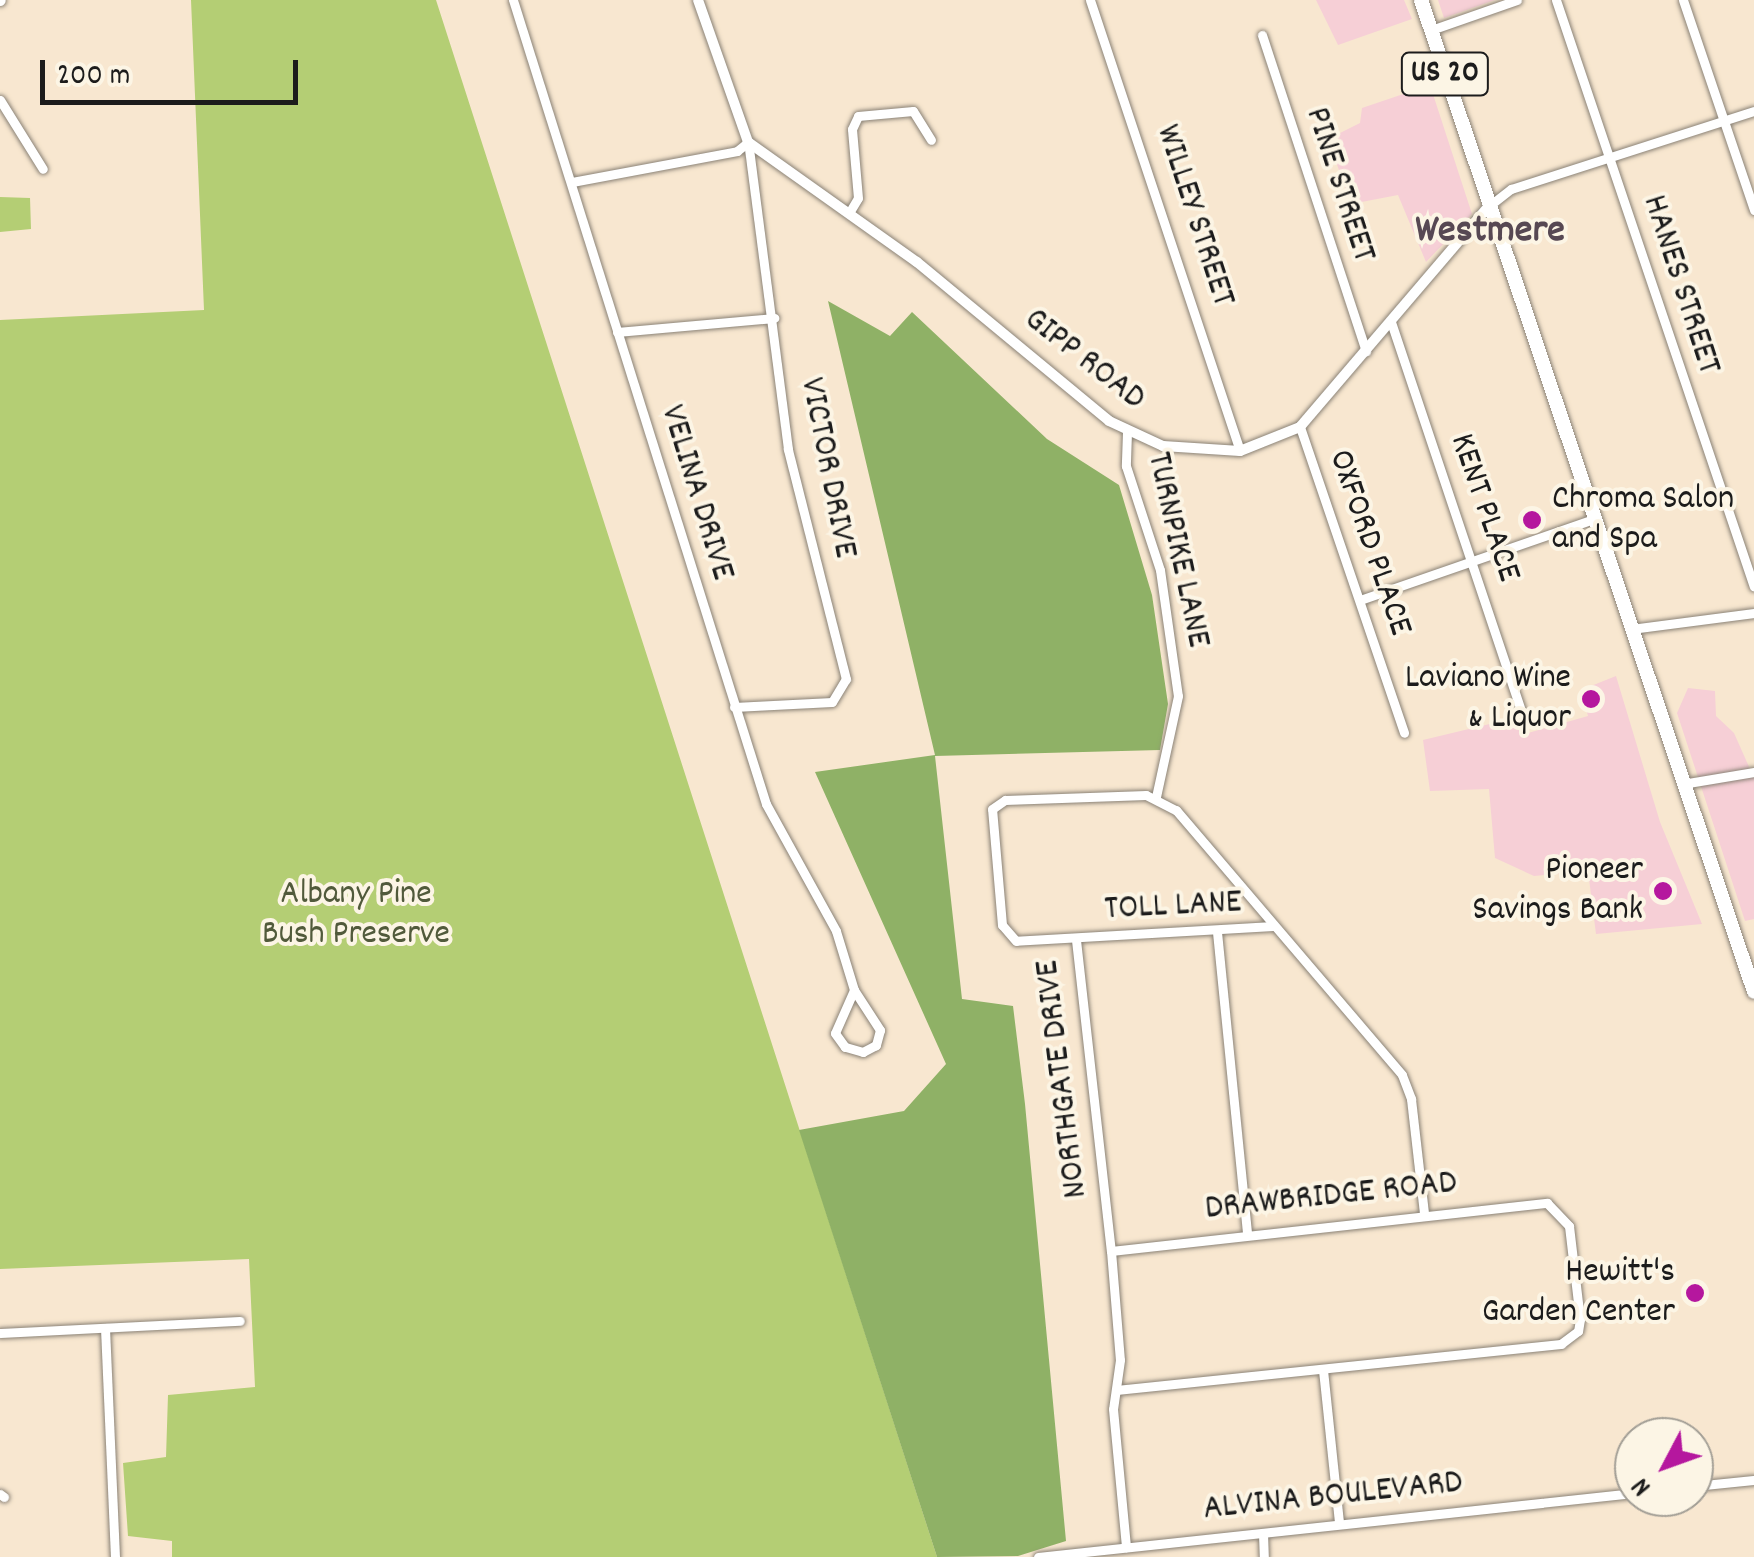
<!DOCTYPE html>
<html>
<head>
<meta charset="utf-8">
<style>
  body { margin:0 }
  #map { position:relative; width:1754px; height:1557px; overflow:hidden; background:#f8e7d0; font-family:Dekko,sans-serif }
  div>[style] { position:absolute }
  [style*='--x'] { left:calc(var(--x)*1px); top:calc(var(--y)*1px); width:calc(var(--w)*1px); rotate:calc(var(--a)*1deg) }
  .built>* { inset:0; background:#f6cfd6 }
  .green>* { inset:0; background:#b4ce74 }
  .forest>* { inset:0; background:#8fb166 }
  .roads { filter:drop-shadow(0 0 2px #8a8276) drop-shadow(0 0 2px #8a8276) }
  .minor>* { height:9px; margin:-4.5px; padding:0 4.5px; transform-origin:4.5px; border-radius:4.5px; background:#fff }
  .tertiary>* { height:10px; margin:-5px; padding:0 5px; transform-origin:5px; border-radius:5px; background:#fff }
  .primary>* { height:14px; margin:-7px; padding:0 7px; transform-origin:7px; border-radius:7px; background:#fff }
  .dots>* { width:28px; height:28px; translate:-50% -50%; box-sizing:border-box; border:5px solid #fcf5e5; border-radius:50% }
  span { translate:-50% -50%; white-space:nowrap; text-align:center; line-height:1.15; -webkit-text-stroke:8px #fcf5e5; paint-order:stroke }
  .shield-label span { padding:2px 8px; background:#fcf5e5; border:2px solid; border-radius:8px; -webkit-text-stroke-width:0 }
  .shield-label { font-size:32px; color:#1c1c1c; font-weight:700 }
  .street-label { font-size:35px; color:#1c1c1c }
  .poi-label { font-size:35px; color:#1c1c1c }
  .left { translate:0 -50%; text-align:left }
  .right { translate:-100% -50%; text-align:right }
  .park-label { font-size:35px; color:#515a3b }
  .quarter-label { font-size:40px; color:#574853; font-weight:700 }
  .north { position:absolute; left:1614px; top:1417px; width:100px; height:100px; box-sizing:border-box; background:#fcf5e5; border:2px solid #a29e95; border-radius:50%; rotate:229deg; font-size:28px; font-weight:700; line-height:40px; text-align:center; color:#1c1c1c }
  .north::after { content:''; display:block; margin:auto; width:35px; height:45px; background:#b5179e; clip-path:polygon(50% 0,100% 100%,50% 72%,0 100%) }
  .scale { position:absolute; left:40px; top:60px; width:258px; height:45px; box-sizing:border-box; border:5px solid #1c1c1c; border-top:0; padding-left:12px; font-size:30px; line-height:35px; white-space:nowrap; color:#1c1c1c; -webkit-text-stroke:8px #fcf5e5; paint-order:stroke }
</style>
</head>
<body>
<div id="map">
  <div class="built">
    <div style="clip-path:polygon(1316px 0,1404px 0,1412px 19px,1338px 45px)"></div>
    <div style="clip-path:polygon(1438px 0,1495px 0,1444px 18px)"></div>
    <div style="clip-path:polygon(1430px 85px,1472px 214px,1426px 262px,1398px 195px,1351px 204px,1328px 139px,1360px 123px,1362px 108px)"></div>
    <div style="clip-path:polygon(1616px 676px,1660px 822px,1702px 924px,1596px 934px,1588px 871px,1534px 876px,1495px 858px,1489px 789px,1430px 791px,1423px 740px,1498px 722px,1528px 733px,1588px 716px,1581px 690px)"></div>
    <div style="clip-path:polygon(1688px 688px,1715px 691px,1716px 716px,1734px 733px,1754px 778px,1754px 919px,1745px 921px,1677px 713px)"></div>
  </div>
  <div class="green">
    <div style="clip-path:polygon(191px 0,436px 0,937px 1557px,172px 1557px,172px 1541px,128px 1536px,123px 1463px,166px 1457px,168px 1395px,255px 1387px,249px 1259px,0 1269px,0 320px,204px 310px)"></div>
    <div style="clip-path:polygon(0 197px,30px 198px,31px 229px,0 232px)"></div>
  </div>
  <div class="forest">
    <div style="clip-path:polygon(828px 301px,890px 336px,912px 312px,1047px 439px,1119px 485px,1152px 595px,1168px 704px,1160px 750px,935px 756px,962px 999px,1013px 1006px,1025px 1104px,1066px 1541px,1018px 1556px,937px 1557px,799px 1130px,904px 1111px,946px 1064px,815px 772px,935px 755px)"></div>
  </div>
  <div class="roads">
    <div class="minor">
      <div style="--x:513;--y:0;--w:843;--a:72.53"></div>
      <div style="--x:766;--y:804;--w:145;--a:61.1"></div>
      <div style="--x:836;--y:931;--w:62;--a:73"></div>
      <div style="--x:1090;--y:0;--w:475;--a:71.6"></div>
      <div style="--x:1556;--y:0;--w:619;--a:71.36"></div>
      <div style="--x:1683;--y:0;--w:222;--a:71.3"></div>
      <div style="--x:0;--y:1;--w:1;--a:-45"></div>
      <div style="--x:1431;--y:30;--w:91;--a:-19.2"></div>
      <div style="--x:1262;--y:35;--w:333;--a:71.8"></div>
      <div style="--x:0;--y:100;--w:81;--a:58.1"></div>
      <div style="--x:572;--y:182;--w:168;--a:-10.6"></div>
      <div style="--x:737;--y:151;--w:14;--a:-39"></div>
      <div style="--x:1489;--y:206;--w:28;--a:-38"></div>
      <div style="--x:1511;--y:189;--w:255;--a:-17.8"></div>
      <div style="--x:849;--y:213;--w:17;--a:-59"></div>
      <div style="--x:858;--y:198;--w:69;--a:-95"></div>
      <div style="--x:852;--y:129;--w:14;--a:-65"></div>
      <div style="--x:858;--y:116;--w:55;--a:-5.2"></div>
      <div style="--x:913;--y:111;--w:34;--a:58"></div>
      <div style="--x:1391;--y:322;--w:412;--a:71.5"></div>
      <div style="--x:617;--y:332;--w:158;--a:-5.1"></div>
      <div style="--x:1300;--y:427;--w:323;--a:71.2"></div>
      <div style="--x:1127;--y:432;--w:34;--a:92"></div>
      <div style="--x:1126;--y:466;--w:109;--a:71.9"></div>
      <div style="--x:1160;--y:570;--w:127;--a:81.9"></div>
      <div style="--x:1178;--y:696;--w:103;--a:102.3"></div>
      <div style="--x:1360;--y:600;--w:248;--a:-19.1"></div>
      <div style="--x:1631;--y:629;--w:124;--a:-7.4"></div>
      <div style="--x:734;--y:707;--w:98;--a:-2.9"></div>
      <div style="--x:832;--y:702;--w:27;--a:-59"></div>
      <div style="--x:846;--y:679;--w:237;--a:-104.2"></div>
      <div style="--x:788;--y:449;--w:310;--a:-97.4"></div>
      <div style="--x:1682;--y:784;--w:73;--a:-9.5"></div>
      <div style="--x:1273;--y:926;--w:257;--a:176.7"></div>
      <div style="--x:1016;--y:941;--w:21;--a:-131"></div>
      <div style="--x:1002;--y:925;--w:116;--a:-94.9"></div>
      <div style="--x:992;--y:809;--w:16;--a:-35"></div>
      <div style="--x:1005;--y:800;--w:141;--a:-2"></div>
      <div style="--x:1146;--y:795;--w:34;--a:27"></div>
      <div style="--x:1176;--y:810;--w:348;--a:49.5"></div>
      <div style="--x:1402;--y:1075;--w:26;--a:69"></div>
      <div style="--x:1411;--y:1099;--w:115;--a:83.5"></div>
      <div style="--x:1217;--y:932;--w:303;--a:84.3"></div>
      <div style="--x:1076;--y:940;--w:313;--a:83.6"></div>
      <div style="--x:1111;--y:1251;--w:109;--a:85.3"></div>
      <div style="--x:1120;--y:1360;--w:49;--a:98.1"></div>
      <div style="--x:1113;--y:1409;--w:139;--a:84.6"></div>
      <div style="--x:854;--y:990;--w:48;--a:57"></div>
      <div style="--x:880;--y:1030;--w:16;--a:105"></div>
      <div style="--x:876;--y:1045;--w:15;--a:152"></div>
      <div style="--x:863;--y:1052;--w:19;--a:-164"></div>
      <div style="--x:845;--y:1047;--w:17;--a:-126"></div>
      <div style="--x:835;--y:1033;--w:47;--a:-66.2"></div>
      <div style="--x:1111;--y:1251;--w:439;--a:-6.3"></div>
      <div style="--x:1547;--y:1203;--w:32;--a:46"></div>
      <div style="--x:1569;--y:1226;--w:94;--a:83.3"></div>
      <div style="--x:1580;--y:1319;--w:12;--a:99"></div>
      <div style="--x:1578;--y:1331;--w:21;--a:143"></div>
      <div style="--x:1561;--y:1344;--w:445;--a:174.1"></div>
      <div style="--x:105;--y:1328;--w:229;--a:87.5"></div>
      <div style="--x:0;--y:1333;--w:240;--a:-2.9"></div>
      <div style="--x:1323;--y:1370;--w:154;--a:84"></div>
      <div style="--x:1694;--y:1486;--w:60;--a:-5.7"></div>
      <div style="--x:0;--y:1494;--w:5;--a:37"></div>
      <div style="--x:1263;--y:1533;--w:24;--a:88"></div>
      <div style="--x:1038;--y:1557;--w:599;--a:-6.13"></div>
    </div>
    <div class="tertiary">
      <div style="--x:698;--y:0;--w:151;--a:70.6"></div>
      <div style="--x:748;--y:142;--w:207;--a:35.4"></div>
      <div style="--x:917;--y:262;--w:249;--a:39.6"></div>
      <div style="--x:1109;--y:421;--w:60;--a:24.8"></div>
      <div style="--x:1163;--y:446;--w:77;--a:3.7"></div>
      <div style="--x:1240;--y:451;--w:65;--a:-21.8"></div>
      <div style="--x:1300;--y:427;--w:291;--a:-49.5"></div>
    </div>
    <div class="primary">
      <div style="--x:1421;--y:0;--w:1046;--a:71.44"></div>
    </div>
  </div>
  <div class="dots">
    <div style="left:1532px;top:520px;background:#b5179e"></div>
    <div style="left:1591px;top:699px;background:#b5179e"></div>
    <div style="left:1663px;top:891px;background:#b5179e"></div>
    <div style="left:1695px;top:1293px;background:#b5179e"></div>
  </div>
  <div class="shield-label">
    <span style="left:1445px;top:74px">US 20</span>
  </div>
  <div class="street-label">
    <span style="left:1339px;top:185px;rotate:72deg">PINE STREET</span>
    <span style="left:1194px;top:216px;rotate:72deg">WILLEY STREET</span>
    <span style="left:1680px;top:285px;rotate:72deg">HANES STREET</span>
    <span style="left:1084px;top:360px;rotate:38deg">GIPP ROAD</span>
    <span style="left:827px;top:468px;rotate:79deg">VICTOR DRIVE</span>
    <span style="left:696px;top:493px;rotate:73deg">VELINA DRIVE</span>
    <span style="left:1484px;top:508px;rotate:71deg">KENT PLACE</span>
    <span style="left:1369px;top:543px;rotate:71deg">OXFORD PLACE</span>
    <span style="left:1177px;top:550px;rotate:78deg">TURNPIKE LANE</span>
    <span style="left:1173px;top:907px;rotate:-3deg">TOLL LANE</span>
    <span style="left:1063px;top:1079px;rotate:-97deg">NORTHGATE DRIVE</span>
    <span style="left:1331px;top:1197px;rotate:-6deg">DRAWBRIDGE ROAD</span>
    <span style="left:1333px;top:1497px;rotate:-6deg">ALVINA BOULEVARD</span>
  </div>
  <div class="poi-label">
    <span class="left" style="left:1552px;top:520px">Chroma Salon<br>and Spa</span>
    <span class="right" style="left:1571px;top:699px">Laviano Wine<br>&amp; Liquor</span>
    <span class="right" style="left:1643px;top:891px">Pioneer<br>Savings Bank</span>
    <span class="right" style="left:1675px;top:1293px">Hewitt's<br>Garden Center</span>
  </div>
  <div class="park-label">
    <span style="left:356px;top:915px">Albany Pine<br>Bush Preserve</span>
  </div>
  <div class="quarter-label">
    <span style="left:1490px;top:233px">Westmere</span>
  </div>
  <div class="north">N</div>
  <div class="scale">200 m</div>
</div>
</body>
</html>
